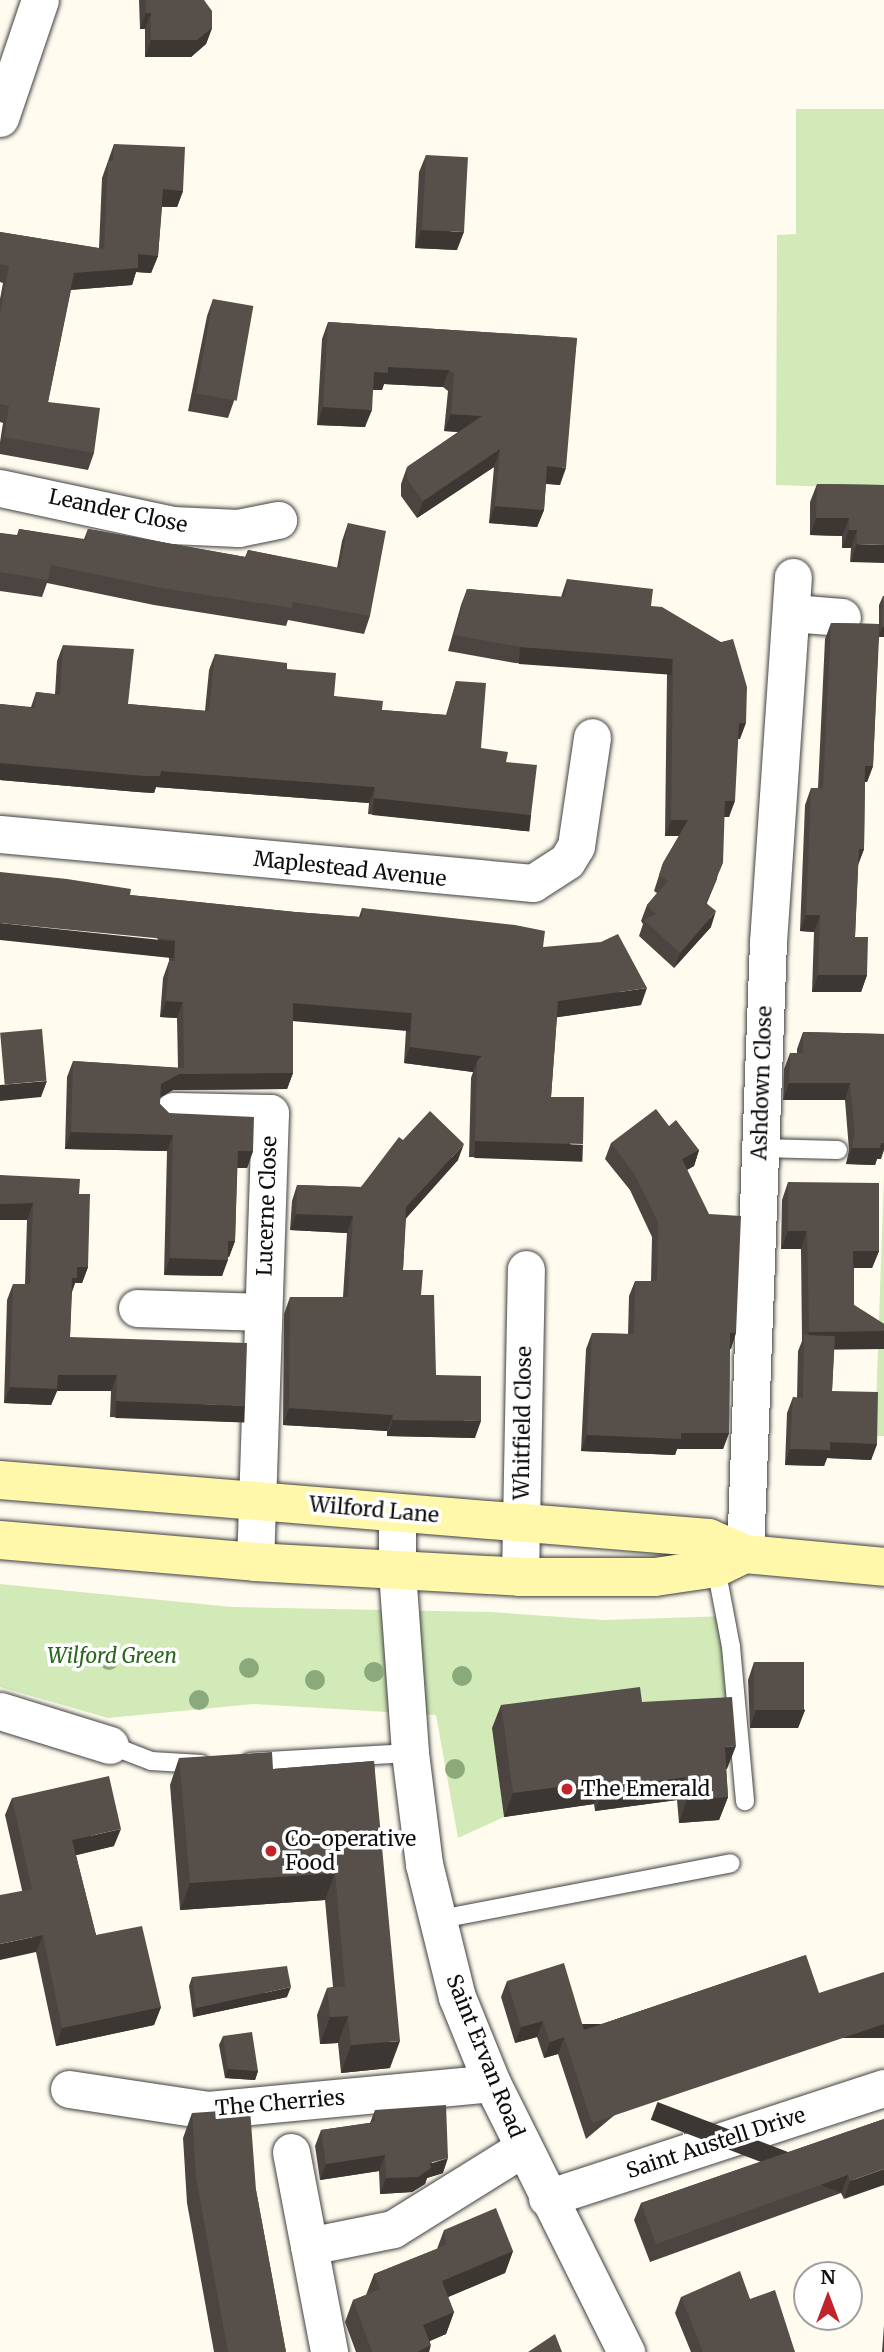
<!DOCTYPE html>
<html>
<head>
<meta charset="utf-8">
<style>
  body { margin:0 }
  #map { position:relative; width:884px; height:2352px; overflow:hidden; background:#fffcef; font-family:Merriweather,serif }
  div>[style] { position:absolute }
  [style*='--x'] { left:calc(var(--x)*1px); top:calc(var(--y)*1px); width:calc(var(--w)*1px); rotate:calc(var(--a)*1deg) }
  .green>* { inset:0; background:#d1eab8 }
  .roads { filter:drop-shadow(0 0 2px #414141) drop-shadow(0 0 2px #414141) }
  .lane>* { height:18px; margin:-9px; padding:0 9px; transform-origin:9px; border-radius:9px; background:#fff }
  .street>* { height:37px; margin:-18.5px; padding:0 18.5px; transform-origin:18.5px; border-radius:18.5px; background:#fff }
  .secondary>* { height:38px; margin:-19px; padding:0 19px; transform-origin:19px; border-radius:19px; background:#fff7aa }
  .trees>* { width:20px; height:20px; margin:-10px; border-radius:50%; background:#8baa7c }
  .wall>* { inset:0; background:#4b4440 }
  .shaded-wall>* { inset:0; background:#3d3734; transform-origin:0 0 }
  .building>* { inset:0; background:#574f4a; transform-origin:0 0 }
  .dots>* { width:19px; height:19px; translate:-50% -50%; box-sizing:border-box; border:4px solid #fff; border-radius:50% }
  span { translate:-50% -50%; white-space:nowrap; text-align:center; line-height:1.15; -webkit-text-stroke:7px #fff; paint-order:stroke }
  .street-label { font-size:21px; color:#0e0e0e }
  .park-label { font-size:21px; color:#2c661e; font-style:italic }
  .poi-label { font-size:21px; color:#0e0e0e }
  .left { translate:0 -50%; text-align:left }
  .north { position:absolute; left:793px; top:2261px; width:70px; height:70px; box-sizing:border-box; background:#fff; border:2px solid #9f9f9f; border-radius:50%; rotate:0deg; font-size:19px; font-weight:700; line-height:28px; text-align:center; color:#0e0e0e }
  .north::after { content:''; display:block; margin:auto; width:24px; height:32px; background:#bf252a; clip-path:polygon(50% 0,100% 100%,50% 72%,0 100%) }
</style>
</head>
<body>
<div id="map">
  <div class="green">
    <div style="clip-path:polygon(796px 109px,884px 109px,884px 489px,776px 485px,777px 235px,796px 234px)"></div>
    <div style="clip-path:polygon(884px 1174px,884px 1436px,875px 1436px)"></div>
    <div style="clip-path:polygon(0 1584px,232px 1607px,491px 1612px,604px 1620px,728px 1616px,735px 1711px,493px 1729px,504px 1817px,458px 1838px,436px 1715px,254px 1704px,108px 1718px,0 1687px)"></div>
  </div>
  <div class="roads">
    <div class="lane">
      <div style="--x:760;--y:1148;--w:78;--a:1.5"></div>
      <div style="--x:716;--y:1568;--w:80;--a:79.2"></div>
      <div style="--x:731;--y:1647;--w:155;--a:84.8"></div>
      <div style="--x:110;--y:1745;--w:44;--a:21.3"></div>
      <div style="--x:151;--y:1761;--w:50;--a:3.4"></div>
      <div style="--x:250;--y:1762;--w:160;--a:-3.2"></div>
      <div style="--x:436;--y:1920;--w:300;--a:-10.9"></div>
    </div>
    <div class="street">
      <div style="--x:0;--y:118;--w:125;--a:-71.3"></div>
      <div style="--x:0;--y:488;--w:176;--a:12.1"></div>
      <div style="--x:172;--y:525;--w:66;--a:2.6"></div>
      <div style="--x:238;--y:528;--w:41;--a:-11.3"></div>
      <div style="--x:791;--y:613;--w:51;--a:4.5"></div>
      <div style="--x:0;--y:834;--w:535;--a:5.25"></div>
      <div style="--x:533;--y:883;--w:40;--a:-32.9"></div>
      <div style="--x:567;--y:861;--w:17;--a:-59"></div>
      <div style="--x:576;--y:846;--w:110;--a:-81.6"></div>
      <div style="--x:173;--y:1111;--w:97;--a:1.2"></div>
      <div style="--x:270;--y:1113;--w:449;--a:91.9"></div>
      <div style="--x:137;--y:1308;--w:126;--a:1.8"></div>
      <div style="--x:397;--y:1512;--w:59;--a:90"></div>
      <div style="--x:397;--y:1571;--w:182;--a:85.9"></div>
      <div style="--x:410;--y:1753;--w:112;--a:82.8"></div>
      <div style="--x:424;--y:1864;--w:137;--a:76.1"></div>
      <div style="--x:457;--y:1997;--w:93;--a:67.9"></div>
      <div style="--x:492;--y:2083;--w:301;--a:63.5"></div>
      <div style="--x:745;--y:1554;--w:612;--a:-87.85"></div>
      <div style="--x:768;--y:942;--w:366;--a:-86.1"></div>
      <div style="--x:520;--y:1577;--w:308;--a:-88.9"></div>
      <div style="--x:0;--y:1711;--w:115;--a:17.2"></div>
      <div style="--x:69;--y:2089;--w:141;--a:8.6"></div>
      <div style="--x:208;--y:2110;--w:285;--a:-5.4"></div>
      <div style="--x:291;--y:2152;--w:204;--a:79.2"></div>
      <div style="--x:547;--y:2198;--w:354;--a:-18.1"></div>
      <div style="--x:309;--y:2246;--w:86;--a:-11.4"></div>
      <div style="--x:393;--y:2229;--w:153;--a:-31.9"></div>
    </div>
    <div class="secondary">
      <div style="--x:0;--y:1480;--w:711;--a:4.68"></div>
      <div style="--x:709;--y:1538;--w:39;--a:24"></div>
      <div style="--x:745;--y:1554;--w:140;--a:5.3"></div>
      <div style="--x:0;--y:1540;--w:256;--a:4.9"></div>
      <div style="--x:255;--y:1562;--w:265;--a:3.2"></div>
      <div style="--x:520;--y:1577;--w:135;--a:0"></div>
      <div style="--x:655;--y:1577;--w:62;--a:-8.4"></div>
      <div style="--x:716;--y:1568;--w:32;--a:-26"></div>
    </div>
  </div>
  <div class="trees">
    <div style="left:109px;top:1660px"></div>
    <div style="left:249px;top:1668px"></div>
    <div style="left:374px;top:1672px"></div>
    <div style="left:462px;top:1676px"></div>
    <div style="left:315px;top:1680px"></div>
    <div style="left:199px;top:1700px"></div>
    <div style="left:455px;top:1769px"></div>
  </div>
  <div class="wall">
    <div style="clip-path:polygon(139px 0,204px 0,212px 28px,206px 44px,191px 57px,145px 57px,145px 29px,140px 29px)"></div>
    <div style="clip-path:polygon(114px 144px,183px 191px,177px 207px,162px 207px,158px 256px,151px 273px,136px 272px,132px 285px,71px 290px,48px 402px,94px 453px,88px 470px,0 454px,0 442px,3px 423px,0 422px,0 299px,3px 283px,0 282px,0 232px,99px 248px,102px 178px)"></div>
    <div style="clip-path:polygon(426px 155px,457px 250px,415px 248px,419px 172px)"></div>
    <div style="clip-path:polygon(213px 299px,234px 401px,228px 418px,188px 411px,207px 316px)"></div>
    <div style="clip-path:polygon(328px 322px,577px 338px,560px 485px,546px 484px,544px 510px,537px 527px,489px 523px,494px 467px,417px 518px,401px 496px,401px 484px,407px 467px,458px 432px,444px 431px,448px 391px,443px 387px,384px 384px,382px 390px,373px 390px,365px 427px,317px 425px,322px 339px)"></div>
    <div style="clip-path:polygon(817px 484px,884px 485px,850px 562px,851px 548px,842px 548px,842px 536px,810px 535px,810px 502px)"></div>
    <div style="clip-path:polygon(348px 523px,370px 616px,364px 634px,288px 620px,286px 626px,154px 605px,47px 583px,42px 597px,0 591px,0 533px,17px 535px,19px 529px,84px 539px,88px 529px,245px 557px,248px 550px,337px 568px,342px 541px)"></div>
    <div style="clip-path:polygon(567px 579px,651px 606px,740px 739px,738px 739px,729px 817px,724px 817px,717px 879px,707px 903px,711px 927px,674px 968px,639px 936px,643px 924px,641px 921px,647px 905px,657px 893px,654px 891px,663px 863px,679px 836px,665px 836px,667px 674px,515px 663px,448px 651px,461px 605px,467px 589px,561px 597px)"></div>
    <div style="clip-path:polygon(883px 596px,884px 637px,879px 637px,873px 766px,867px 782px,865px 782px,864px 849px,858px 865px,855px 937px,867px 975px,861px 992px,812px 992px,814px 932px,800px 931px,805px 805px,811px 788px,818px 788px,825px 639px,831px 623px,879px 624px,879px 605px)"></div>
    <div style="clip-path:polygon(63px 645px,128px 704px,205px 711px,209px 670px,215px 654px,287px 669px,334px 696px,382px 710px,446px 715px,456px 681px,481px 748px,506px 762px,525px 831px,368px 814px,369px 803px,156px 787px,154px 793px,138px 792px,0 780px,0 704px,31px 707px,36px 692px,55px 694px,57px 661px)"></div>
    <div style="clip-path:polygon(130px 895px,295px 912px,359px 917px,362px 908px,543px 947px,641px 1005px,557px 1017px,551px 1097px,577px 1160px,469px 1157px,471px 1078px,473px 1072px,404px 1063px,406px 1030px,293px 1020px,293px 1073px,287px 1089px,173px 1090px,160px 1097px,160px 1104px,169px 1113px,253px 1151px,247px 1168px,237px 1168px,235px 1241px,229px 1257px,228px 1257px,222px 1276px,164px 1275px,167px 1151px,65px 1149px,67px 1077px,73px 1061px,178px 1068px,177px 1018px,160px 1017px,163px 978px,169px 961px,169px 957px)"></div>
    <div style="clip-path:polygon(803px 1032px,884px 1034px,881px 1159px,877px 1159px,875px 1165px,846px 1164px,849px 1150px,845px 1100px,783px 1100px,784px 1069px,790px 1053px,797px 1053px,797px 1049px)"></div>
    <div style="clip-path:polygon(669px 1126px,699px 1150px,694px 1166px,687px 1170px,731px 1349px,730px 1349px,729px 1433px,723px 1449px,677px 1449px,675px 1455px,581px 1451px,586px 1349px,592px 1333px,628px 1334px,629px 1296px,635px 1281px,651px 1281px,652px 1237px,630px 1190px,605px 1159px,611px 1143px)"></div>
    <div style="clip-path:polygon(403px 1140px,458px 1160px,406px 1218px,403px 1270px,421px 1295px,436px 1375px,475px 1438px,387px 1436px,387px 1431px,283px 1425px,284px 1314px,290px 1297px,343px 1297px,347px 1233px,290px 1230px,292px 1201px,297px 1185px,361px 1187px)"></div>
    <div style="clip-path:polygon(0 1175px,79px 1194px,88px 1267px,82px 1283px,75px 1283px,72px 1292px,70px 1337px,239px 1422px,110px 1417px,111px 1391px,57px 1391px,51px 1405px,4px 1403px,7px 1300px,13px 1284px,25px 1284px,27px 1220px,0 1220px)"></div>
    <div style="clip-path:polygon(788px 1182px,879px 1251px,872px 1268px,854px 1268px,854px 1305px,884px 1324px,884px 1349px,834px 1349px,832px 1391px,877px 1444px,871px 1460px,827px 1458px,824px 1466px,785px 1465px,787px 1413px,793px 1397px,797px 1398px,798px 1351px,802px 1341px,801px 1249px,781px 1249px,782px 1200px)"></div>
    <div style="clip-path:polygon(754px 1662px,805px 1710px,798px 1728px,750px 1728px,748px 1680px)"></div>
    <div style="clip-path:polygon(642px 1702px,727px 1769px,726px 1769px,728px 1797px,719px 1820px,679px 1823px,677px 1800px,595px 1811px,594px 1804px,504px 1817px,492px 1728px,501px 1705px)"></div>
    <div style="clip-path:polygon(179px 1758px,273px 1769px,374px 1761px,390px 2068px,341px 2073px,338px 2043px,320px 2044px,317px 2015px,327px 1988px,333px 1987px,325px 1900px,180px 1910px,170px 1785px)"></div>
    <div style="clip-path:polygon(12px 1798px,114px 1846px,76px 1855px,96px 1935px,161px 2007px,154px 2025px,56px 2046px,36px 1952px,5px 1815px)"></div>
    <div style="clip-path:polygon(806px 1955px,586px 2139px,558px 2054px,544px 2058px,537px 2037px,515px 2043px,501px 1997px,507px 1981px,584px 2030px)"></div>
    <div style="clip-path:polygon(192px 1977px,287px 1997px,193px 2017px,189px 1986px)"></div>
    <div style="clip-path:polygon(223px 2036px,258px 2071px,255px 2080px,225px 2078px,219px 2045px)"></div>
    <div style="clip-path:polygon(375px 2110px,443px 2173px,427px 2178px,425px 2184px,412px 2192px,380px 2194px,379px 2171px,320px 2180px,315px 2146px,321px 2130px,370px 2123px)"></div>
    <div style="clip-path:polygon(192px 2113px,256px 2190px,286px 2352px,214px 2352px,187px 2203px,183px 2138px)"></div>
    <div style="clip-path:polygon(884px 2119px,844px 2199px,841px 2193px,650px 2262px,634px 2220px,641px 2203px)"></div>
    <div style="clip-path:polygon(444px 2230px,513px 2251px,505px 2273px,448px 2297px,454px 2312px,446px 2334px,430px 2341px,429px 2352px,356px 2352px,345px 2322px,353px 2300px,366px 2295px,374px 2274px,437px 2249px)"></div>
    <div style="clip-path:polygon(681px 2297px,750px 2299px,795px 2352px,691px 2352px,675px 2313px)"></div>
    <div style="clip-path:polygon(884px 2325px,884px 2352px,882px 2352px)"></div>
  </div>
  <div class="shaded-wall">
    <div style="clip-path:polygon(146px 13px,151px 13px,145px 29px,140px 29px)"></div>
    <div style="clip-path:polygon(212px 28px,206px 44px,191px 57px,145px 57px,151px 40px)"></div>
    <div style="clip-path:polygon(163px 189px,183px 191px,177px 207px,157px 206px)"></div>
    <div style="clip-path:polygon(421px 230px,464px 232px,457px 250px,415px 248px)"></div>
    <div style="clip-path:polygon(138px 254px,158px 256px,151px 273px,136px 272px,132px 285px,68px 290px,74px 273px)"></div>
    <div style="clip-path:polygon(388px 367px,449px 370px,443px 387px,384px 384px,382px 390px,367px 390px,374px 372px)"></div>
    <div style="clip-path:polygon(323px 407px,372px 410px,365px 427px,317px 425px)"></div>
    <div style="clip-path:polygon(451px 414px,482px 416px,475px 433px,444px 431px)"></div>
    <div style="clip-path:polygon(500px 449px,494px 467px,417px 518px,423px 501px)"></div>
    <div style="clip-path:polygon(547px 466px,566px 468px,560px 485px,541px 483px)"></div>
    <div style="clip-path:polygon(495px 506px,544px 510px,537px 527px,489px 523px)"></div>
    <div style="clip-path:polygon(816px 518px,849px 518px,842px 536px,810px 535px)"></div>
    <div style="clip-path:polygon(849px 530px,857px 530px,851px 548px,842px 548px)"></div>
    <div style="clip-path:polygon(857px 544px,884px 545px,884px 563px,850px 562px)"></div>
    <div style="clip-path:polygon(882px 627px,884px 627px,884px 637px,879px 637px)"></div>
    <div style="left:520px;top:647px;width:153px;height:17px;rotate:4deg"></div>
    <div style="clip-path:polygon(739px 723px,746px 723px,740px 739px,733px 739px)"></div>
    <div style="clip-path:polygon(0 763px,161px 771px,375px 787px,369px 803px,156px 787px,154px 793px,138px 792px,0 780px)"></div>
    <div style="clip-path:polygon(865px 766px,873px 766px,867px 782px,859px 782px)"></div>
    <div style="left:374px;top:798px;width:158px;height:17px;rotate:6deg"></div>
    <div style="clip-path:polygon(725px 801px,735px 801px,729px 817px,719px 817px)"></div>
    <div style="clip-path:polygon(671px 820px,688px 820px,682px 836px,665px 836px)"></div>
    <div style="clip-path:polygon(859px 849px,864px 849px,858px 865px,853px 865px)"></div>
    <div style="clip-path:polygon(716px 911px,711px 927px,674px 968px,680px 953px)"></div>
    <div style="clip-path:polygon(806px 915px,820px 915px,814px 932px,800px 931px)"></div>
    <div style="left:0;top:923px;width:176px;height:17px;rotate:6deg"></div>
    <div style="clip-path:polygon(818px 975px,867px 975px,861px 992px,812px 992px)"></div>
    <div style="clip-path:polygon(647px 988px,641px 1005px,552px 1018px,558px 1001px)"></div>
    <div style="clip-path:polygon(166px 1001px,183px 1002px,177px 1018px,160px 1017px)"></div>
    <div style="left:293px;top:1003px;width:119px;height:18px;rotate:5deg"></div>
    <div style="clip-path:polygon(410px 1047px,482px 1056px,477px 1061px,473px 1072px,404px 1063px)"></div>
    <div style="clip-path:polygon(293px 1073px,287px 1089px,173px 1090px,155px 1101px,161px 1084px,179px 1074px)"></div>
    <div style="clip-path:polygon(47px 1081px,41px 1097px,0 1101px,0 1085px)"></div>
    <div style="clip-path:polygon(789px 1083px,850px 1083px,845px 1100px,783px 1100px)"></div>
    <div style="clip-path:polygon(71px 1132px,173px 1135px,167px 1151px,65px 1149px)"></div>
    <div style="left:475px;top:1141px;width:108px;height:17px;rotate:2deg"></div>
    <div style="clip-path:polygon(881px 1143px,884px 1143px,884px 1150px,881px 1159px,877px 1159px,875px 1165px,846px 1164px,852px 1148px)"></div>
    <div style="clip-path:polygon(464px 1144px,458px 1160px,401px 1224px,406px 1207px)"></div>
    <div style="clip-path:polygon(699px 1150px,694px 1166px,677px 1175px,682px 1159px)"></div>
    <div style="clip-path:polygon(238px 1151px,253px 1151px,247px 1168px,232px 1168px)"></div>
    <div style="clip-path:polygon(33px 1203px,27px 1220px,0 1220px,0 1204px)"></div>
    <div style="clip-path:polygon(296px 1214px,353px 1216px,347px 1233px,290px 1230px)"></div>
    <div style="clip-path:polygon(788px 1231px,807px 1231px,801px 1249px,781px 1249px)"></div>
    <div style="clip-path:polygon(228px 1241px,235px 1241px,229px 1257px,222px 1257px)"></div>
    <div style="clip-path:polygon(853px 1251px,879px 1251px,872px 1268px,847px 1268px)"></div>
    <div style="clip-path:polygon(170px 1258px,228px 1260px,222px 1276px,164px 1275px)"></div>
    <div style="clip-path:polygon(77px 1267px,88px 1267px,82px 1283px,75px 1283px,71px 1294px,66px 1294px)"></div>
    <div style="clip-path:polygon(884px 1331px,884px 1349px,804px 1350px,804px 1345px,809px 1332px)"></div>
    <div style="clip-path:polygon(730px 1333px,736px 1333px,731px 1349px,724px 1349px)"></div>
    <div style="clip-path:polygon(58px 1375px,117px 1375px,111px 1391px,57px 1391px,51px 1405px,4px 1403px,10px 1387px)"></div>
    <div style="left:116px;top:1401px;width:129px;height:17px;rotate:2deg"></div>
    <div style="clip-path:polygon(289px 1408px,393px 1415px,387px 1431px,283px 1425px)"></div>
    <div style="clip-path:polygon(393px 1420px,481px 1421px,475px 1438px,387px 1436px)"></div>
    <div style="clip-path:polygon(681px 1433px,729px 1433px,723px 1449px,677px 1449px,675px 1455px,581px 1451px,587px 1435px)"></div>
    <div style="clip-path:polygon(830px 1442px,877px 1444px,871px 1460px,827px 1458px,824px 1466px,785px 1465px,790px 1449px)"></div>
    <div style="clip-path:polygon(756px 1710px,805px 1710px,798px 1728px,750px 1728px)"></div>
    <div style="clip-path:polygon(736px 1746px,727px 1769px,716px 1770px,725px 1747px)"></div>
    <div style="clip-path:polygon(686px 1777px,677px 1800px,595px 1811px,604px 1788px)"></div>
    <div style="clip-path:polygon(603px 1781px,594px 1804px,504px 1817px,513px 1793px)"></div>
    <div style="clip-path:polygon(728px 1797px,719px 1820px,679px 1823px,687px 1800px)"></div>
    <div style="clip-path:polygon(121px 1829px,114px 1846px,65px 1858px,72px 1840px)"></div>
    <div style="clip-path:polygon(335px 1873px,325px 1900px,180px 1910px,190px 1883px)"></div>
    <div style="clip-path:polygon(43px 1935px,36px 1952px,0 1960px,0 1944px)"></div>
    <div style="clip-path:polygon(291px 1987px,287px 1997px,193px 2017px,196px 2008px)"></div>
    <div style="clip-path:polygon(161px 2007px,154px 2025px,56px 2046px,62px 2028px)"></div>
    <div style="clip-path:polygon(348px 2016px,338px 2043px,320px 2044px,330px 2017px)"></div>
    <div style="clip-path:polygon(543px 2021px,537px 2037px,515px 2043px,521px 2027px)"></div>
    <div style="left:884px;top:2024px;width:14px;height:308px;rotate:90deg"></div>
    <div style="clip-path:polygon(564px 2037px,558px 2054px,544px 2058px,550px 2042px)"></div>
    <div style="clip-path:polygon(400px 2041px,390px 2068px,341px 2073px,351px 2045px)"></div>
    <div style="clip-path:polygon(228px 2069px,258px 2071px,255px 2080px,225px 2078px)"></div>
    <div style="clip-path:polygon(385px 2155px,379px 2171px,320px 2180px,326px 2164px)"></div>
    <div style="clip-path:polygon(448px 2158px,443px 2173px,427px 2178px,425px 2184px,412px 2192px,380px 2194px,386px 2178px)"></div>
    <div style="clip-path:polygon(884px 2169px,884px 2185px,844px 2199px,850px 2181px)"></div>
    <div style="left:848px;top:2175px;width:19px;height:204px;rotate:111deg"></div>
    <div style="clip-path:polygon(513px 2251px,505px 2273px,434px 2303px,442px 2281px)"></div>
    <div style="clip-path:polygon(454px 2312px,446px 2334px,415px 2347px,423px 2325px)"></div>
    <div style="clip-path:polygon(431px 2345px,429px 2352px,417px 2352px)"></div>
  </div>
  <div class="building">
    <div style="clip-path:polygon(146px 0,204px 0,212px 11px,212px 28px,197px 40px,151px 40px,151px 13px,146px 13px)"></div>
    <div style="clip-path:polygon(114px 144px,185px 147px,183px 191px,163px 189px,158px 256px,138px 254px,138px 268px,74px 273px,48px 402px,100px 408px,94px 453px,4px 437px,9px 406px,0 404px,0 314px,9px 266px,0 264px,0 232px,104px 249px,108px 161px,113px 161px)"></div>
    <div style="left:426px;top:155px;width:42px;height:75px;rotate:3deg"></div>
    <div style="left:213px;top:299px;width:41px;height:96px;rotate:10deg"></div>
    <div style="clip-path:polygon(328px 322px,577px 338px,566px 468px,547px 466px,544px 510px,495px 506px,500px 449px,423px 501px,407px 479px,407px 467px,482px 416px,451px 414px,454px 374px,449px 370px,388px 367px,388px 373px,374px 372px,372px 410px,323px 407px)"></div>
    <div style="clip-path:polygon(817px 484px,884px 485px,884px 545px,857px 544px,857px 530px,849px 530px,849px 518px,816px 518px)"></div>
    <div style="clip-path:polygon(348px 523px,386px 531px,370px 616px,293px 602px,292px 608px,161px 588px,51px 565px,48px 580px,0 572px,0 533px,18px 536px,19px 529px,86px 540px,88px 529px,246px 557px,248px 550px,340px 568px)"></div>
    <div style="clip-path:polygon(567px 579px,653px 589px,651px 606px,662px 607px,721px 642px,733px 639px,747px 687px,746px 723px,739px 723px,735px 801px,725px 801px,723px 863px,706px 903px,716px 911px,680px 953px,644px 920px,656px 914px,647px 905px,668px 881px,659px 875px,663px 863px,688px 820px,671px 820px,673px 659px,520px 647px,454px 635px,467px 589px,565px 597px)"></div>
    <div style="clip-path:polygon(883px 596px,884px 596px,884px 627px,882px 627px)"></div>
    <div style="clip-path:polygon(831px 623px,879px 624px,873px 766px,865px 766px,864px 849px,859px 849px,855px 937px,868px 937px,867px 975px,818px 975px,820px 915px,806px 915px,811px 788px,823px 788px)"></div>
    <div style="clip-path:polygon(63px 645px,134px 649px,128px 704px,209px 711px,215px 654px,287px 663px,287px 669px,336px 673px,334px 696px,383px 701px,382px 710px,447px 715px,456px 681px,486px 683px,481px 748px,508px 752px,506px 762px,537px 765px,531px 815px,374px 798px,375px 787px,161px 771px,160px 776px,144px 776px,0 763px,0 704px,35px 708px,36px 692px,60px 695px)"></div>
    <div style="clip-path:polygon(0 872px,67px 879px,131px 889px,130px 895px,295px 912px,362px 917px,362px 908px,515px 925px,545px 931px,543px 947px,601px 942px,618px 934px,647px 988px,558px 1001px,551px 1097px,584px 1097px,583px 1144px,475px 1141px,477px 1061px,482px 1056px,410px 1047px,412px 1013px,293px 1003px,293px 1073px,179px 1074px,161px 1084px,160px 1104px,169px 1113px,254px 1117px,253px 1151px,238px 1151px,235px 1241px,228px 1241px,228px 1260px,170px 1258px,173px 1135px,71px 1132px,73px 1061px,184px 1068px,183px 1002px,166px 1001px,169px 961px,175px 961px,175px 940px,0 923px)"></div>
    <div style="left:42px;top:1029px;width:52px;height:42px;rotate:85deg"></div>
    <div style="clip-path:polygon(803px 1032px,884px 1034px,884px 1143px,881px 1143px,880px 1148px,852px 1148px,855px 1133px,850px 1083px,789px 1083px,790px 1053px,803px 1053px)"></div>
    <div style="clip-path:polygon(656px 1109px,669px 1126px,676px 1120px,699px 1150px,682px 1159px,709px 1214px,741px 1216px,736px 1333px,730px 1333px,729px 1433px,681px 1433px,681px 1439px,587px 1435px,592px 1333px,634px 1334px,635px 1281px,657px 1281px,658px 1222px,635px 1175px,611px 1143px)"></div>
    <div style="clip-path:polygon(430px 1111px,464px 1144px,406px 1207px,403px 1270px,423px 1270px,421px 1295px,434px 1295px,436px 1375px,481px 1376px,481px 1421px,393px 1420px,393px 1415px,289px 1408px,290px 1297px,348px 1297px,353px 1216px,296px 1214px,297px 1185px,361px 1187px,399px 1137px,403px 1140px)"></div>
    <div style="clip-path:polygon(0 1175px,80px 1179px,79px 1194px,90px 1194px,88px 1267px,77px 1267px,77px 1278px,72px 1278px,70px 1337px,247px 1343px,245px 1406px,116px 1401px,117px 1375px,58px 1375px,57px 1389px,10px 1387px,13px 1284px,30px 1284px,33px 1203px,0 1204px)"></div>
    <div style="clip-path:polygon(788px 1182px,879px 1183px,879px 1251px,853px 1251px,854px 1305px,884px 1324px,884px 1331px,809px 1332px,807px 1231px,788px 1231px)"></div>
    <div style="clip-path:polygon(804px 1335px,835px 1336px,832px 1391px,878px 1392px,877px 1444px,830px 1442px,830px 1450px,790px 1449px,793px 1397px,803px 1398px)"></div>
    <div style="left:754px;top:1662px;width:50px;height:48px"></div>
    <div style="clip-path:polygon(640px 1687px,642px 1702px,732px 1697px,736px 1746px,725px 1747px,728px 1797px,687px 1800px,686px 1777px,604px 1788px,603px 1781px,513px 1793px,501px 1705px)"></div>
    <div style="clip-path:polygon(272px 1752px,273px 1769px,374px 1761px,400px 2041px,351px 2045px,348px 2016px,330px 2017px,327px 1988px,345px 1986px,335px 1873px,190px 1883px,179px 1758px)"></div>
    <div style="clip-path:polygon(109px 1776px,121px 1829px,72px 1840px,96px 1935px,142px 1926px,161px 2007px,62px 2028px,43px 1935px,0 1944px,0 1895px,32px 1889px,12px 1798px)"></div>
    <div style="clip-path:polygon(806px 1955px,819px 1993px,884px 1972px,884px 2024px,592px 2123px,564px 2037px,550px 2042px,543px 2021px,521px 2027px,507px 1981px,564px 1963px,584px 2030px)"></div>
    <div style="clip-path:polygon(287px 1966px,291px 1987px,196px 2008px,192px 1977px)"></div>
    <div style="clip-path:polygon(252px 2032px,258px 2071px,228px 2069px,223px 2036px)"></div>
    <div style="clip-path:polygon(446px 2105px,448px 2158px,430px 2163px,431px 2168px,418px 2177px,386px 2178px,385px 2155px,326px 2164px,321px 2130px,375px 2122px,375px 2110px)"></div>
    <div style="clip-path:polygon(250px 2109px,256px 2190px,286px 2352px,228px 2352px,196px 2178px,192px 2113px)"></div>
    <div style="clip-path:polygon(884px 2119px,884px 2169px,850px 2181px,848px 2175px,656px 2244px,641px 2203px)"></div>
    <div style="clip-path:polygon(496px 2208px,513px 2251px,442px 2281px,454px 2312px,423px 2325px,431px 2345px,417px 2352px,372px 2352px,353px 2300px,380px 2289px,374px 2274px,446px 2245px,444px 2230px)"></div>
    <div style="clip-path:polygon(740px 2271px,750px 2299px,775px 2290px,795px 2352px,703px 2352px,681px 2297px)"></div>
    <div style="clip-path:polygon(555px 2334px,562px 2352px,528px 2352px)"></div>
  </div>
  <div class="dots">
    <div style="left:567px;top:1789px;background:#bf252a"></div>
    <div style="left:271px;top:1851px;background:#bf252a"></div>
  </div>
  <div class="street-label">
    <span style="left:118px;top:511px;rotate:12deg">Leander Close</span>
    <span style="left:350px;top:869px;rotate:6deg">Maplestead Avenue</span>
    <span style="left:762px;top:1083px;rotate:-88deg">Ashdown Close</span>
    <span style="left:267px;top:1206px;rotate:-88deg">Lucerne Close</span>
    <span style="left:523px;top:1423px;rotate:-89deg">Whitfield Close</span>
    <span style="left:374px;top:1510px;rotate:5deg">Wilford Lane</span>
    <span style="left:485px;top:2056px;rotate:68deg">Saint Ervan Road</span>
    <span style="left:280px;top:2103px;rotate:-5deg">The Cherries</span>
    <span style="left:716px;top:2143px;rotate:-18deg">Saint Austell Drive</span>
  </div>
  <div class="park-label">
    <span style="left:112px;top:1656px">Wilford Green</span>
  </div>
  <div class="poi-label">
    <span class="left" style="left:581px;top:1789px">The Emerald</span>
    <span class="left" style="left:285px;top:1851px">Co-operative<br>Food</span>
  </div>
  <div class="north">N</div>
</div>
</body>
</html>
